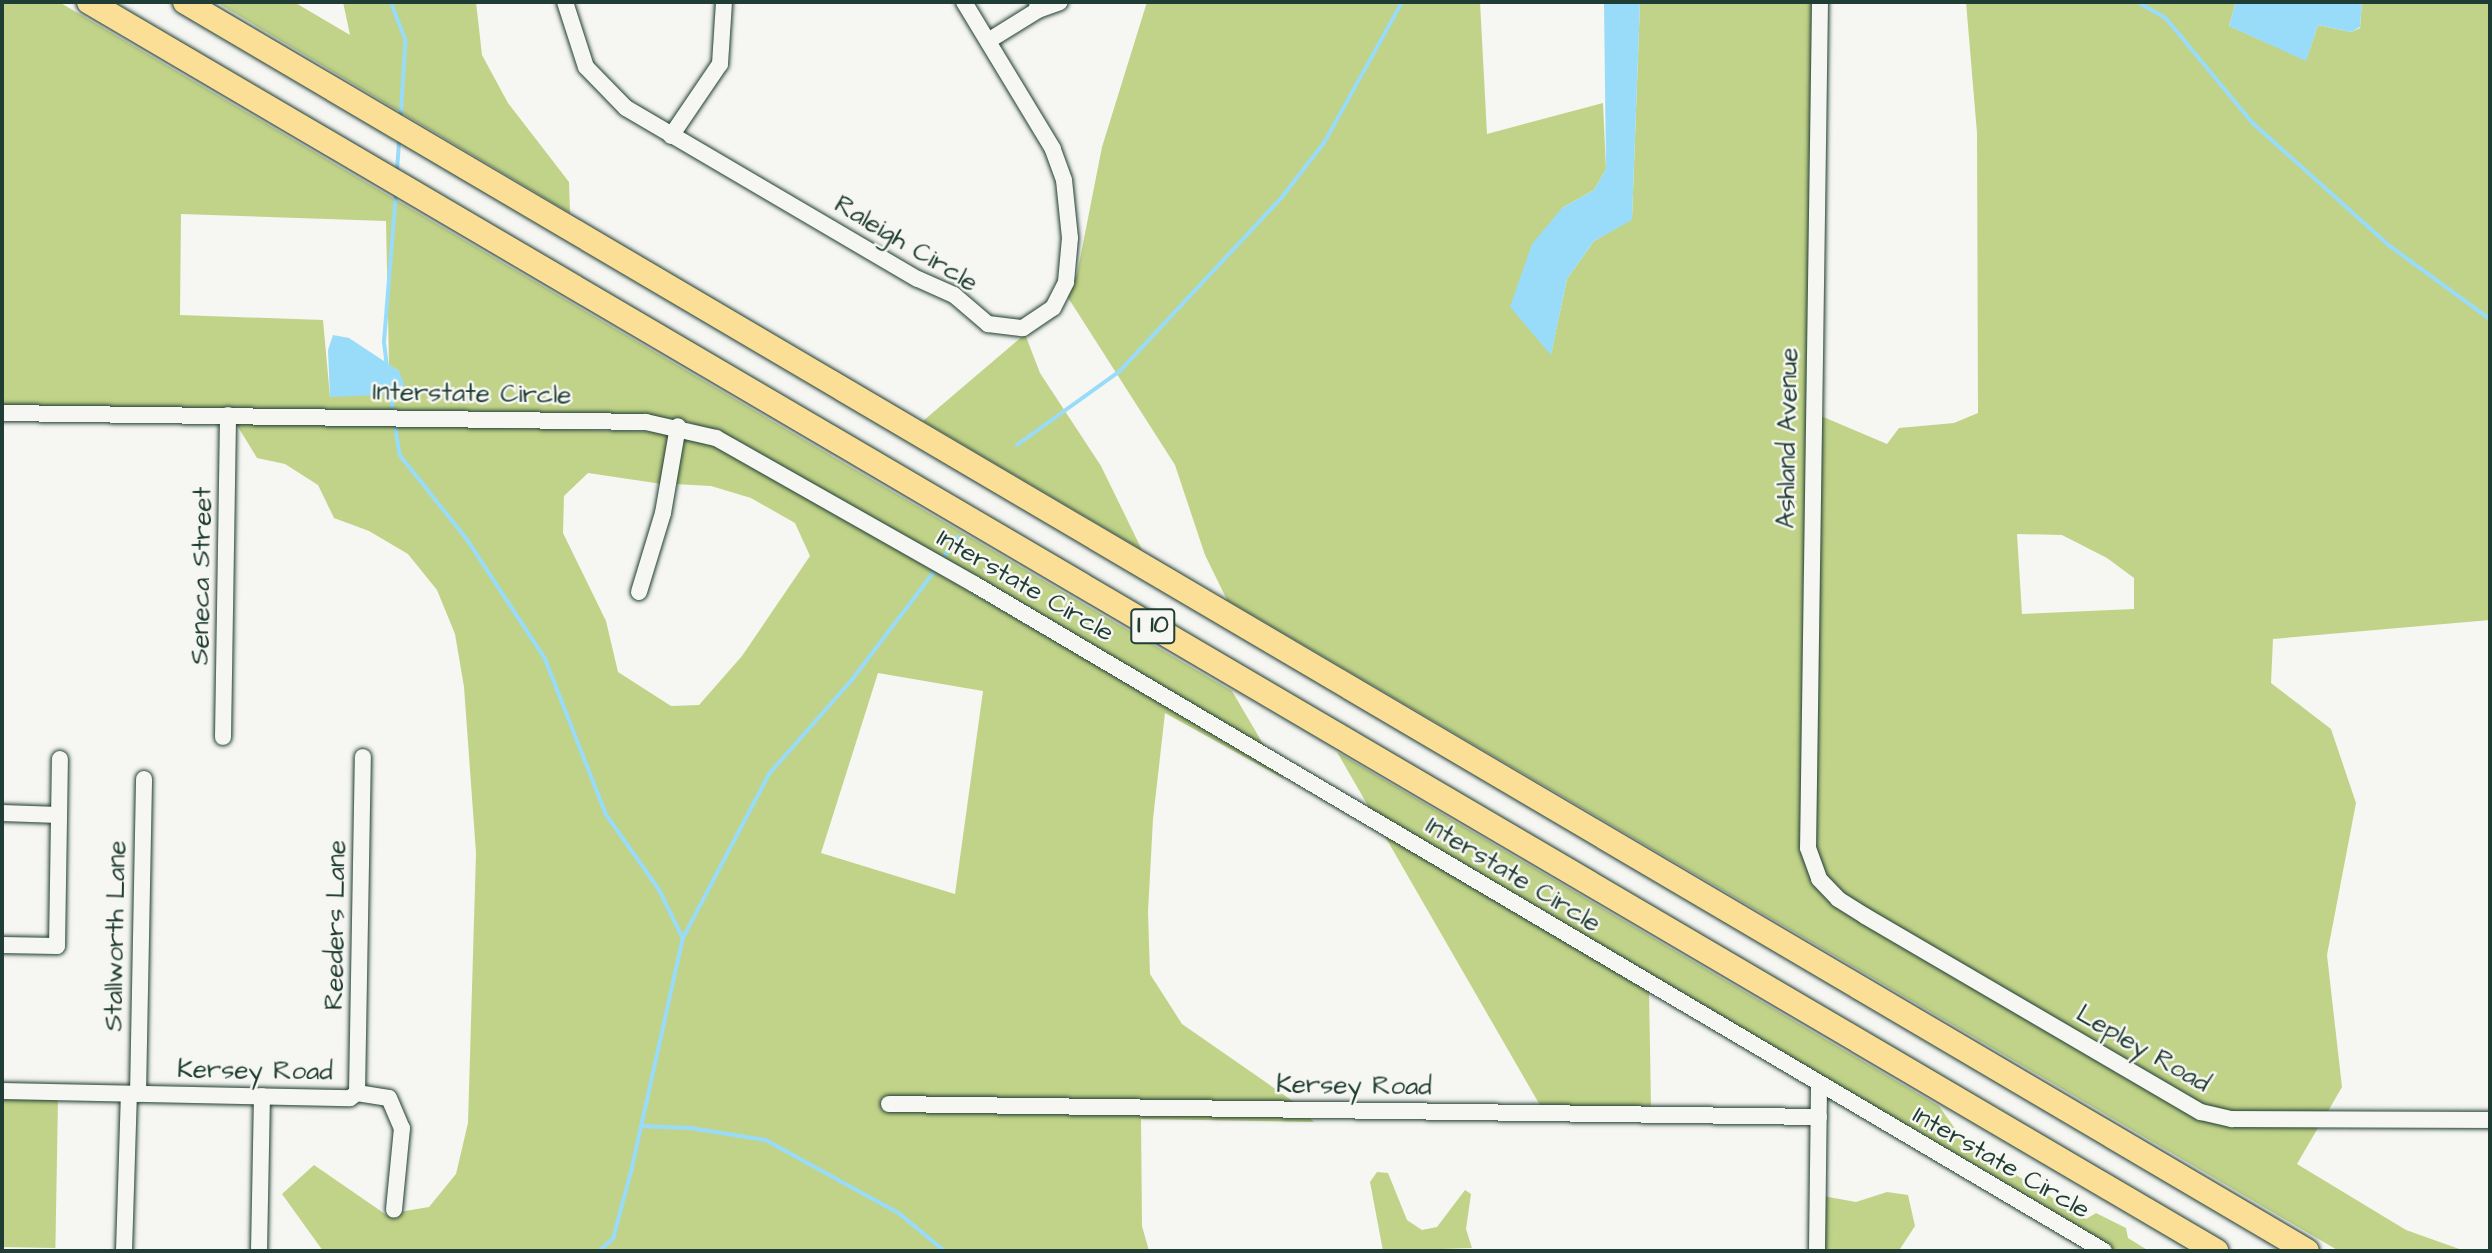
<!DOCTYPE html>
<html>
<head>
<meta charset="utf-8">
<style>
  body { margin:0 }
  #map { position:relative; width:2492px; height:1253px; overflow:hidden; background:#f6f6f2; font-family:"Architects Daughter",sans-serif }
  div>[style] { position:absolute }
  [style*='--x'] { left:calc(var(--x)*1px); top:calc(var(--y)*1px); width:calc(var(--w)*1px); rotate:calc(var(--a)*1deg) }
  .green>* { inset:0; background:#c1d388; transform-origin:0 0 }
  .water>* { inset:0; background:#98dcfa }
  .stream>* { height:3.5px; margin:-1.75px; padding:0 1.75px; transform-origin:1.75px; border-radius:1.75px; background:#98dcfa }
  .roads { filter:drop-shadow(0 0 2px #1f3d34) drop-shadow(0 0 2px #1f3d34) }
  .minor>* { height:16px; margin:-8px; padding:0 8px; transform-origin:8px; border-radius:8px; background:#f6f6f2 }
  .highway>* { height:24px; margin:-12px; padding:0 12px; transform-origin:12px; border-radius:12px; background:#fbdf96 }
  span { translate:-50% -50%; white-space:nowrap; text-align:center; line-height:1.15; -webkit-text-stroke:5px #f6f6f2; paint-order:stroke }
  .shield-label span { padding:2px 5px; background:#f6f6f2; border:2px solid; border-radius:5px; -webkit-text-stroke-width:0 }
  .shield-label { font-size:24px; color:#1f3d34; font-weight:700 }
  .street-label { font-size:26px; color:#1f3d34 }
  .frame { position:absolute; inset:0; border:4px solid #1f3d34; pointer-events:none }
</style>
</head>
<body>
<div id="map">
  <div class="green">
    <div style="clip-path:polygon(evenodd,2px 2px,59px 2px,1232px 691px,1266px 749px,737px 440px,685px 421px,579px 413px,2px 406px,2px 2px,181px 214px,386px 221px,389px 365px,399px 371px,330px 397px,323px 320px,180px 315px,181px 214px)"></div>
    <div style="clip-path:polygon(216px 2px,294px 2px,350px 35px,343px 2px,476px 2px,482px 55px,508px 103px,569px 182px,570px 213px)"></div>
    <div style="clip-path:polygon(1147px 2px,1480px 2px,1487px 134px,1603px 103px,1606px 169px,1594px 190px,1562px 208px,1551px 354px,1567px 279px,1594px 241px,1632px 219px,1640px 2px,1815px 2px,1803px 622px,1802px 848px,1809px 872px,2189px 1113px,2319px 1126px,2297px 1164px,2406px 1230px,2465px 1251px,2339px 1251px,1227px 600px,1205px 555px,1175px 465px,1067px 296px,1077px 274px,1102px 147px)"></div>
    <div style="clip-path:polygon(evenodd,1966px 2px,2236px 2px,2229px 26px,2306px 60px,2318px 25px,2351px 32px,2360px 28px,2362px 2px,2490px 2px,2490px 620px,2273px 639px,2271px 683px,2331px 729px,2356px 803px,2327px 955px,2342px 1087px,2327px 1113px,2233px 1112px,2203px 1105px,1841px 894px,1823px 875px,1813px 848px,1821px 416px,1887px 444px,1899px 428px,1954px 423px,1978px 413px,1977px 133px,1966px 2px,2017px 534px,2062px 535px,2107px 558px,2134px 578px,2134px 609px,2022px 614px,2017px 534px)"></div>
    <div style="clip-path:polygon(1025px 334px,1040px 373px,1101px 466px,1142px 550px,923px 421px)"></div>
    <div style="clip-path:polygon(evenodd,235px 422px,672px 432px,662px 484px,588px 473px,564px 496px,563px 533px,606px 621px,618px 672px,671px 706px,699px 705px,742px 656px,810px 556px,795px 523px,751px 498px,711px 486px,674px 484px,682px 435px,715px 444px,1279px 771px,1284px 779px,1165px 713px,1153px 819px,1148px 912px,1150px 974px,1182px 1024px,1297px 1104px,884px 1098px,883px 1110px,1309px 1117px,1314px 1122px,1141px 1119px,1142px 1226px,1149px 1251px,323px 1251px,282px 1194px,314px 1165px,388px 1216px,398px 1218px,399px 1212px,429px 1207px,456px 1174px,468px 1123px,476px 853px,464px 687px,455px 634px,437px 590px,408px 554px,369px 531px,334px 518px,318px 485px,285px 464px,257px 458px,235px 422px,878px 673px,983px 691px,955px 894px,821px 853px,878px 673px)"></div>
    <div style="clip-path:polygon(1337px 752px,1939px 1106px,1965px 1143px,2086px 1219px,2096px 1213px,2126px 1228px,2128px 1238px,2149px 1251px,2116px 1251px,1371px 811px)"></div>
    <div style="clip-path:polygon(1383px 833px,1649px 991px,1651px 1106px,1541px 1107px)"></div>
    <div style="left:2px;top:1098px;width:56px;height:149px;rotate:1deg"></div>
    <div style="clip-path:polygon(1377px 1172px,1388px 1173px,1407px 1220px,1422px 1230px,1437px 1227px,1465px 1190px,1471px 1194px,1466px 1229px,1472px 1248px,1383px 1251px,1370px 1182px)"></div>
    <div style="clip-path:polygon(1887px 1192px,1908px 1195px,1915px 1226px,1900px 1249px,1823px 1251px,1823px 1196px,1856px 1202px)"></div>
  </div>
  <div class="water">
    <div style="clip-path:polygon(1604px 2px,1640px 2px,1632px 220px,1594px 241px,1567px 279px,1551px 355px,1510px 307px,1532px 244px,1562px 208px,1594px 190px,1606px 169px)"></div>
    <div style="clip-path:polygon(2236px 2px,2362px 2px,2360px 27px,2351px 32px,2318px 25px,2306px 61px,2229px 26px)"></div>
    <div style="clip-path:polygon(333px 335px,349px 338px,399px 371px,404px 384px,402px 394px,330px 397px,328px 350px)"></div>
  </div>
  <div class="stream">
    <div style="--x:391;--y:2;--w:41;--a:68.5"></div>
    <div style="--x:406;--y:40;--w:79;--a:93.6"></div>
    <div style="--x:2138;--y:2;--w:32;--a:30"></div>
    <div style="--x:2166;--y:18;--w:136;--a:50.4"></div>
    <div style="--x:2253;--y:123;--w:184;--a:41.9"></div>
    <div style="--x:2390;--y:246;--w:124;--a:36.1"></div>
    <div style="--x:397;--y:171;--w:30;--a:-86"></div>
    <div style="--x:387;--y:367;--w:25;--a:-97"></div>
    <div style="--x:384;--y:342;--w:149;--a:-85.4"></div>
    <div style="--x:391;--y:392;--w:23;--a:83"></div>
    <div style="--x:395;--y:423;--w:32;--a:81"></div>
    <div style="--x:400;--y:455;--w:107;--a:51.4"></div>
    <div style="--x:467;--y:539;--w:142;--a:56.8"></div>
    <div style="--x:545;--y:658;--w:168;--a:68.6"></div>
    <div style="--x:606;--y:814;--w:92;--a:54.8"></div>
    <div style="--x:659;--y:889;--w:55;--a:63.9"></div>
    <div style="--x:1017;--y:445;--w:127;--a:-35.7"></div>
    <div style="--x:1120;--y:371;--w:238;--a:-47"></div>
    <div style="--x:1282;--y:197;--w:68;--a:-52.1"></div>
    <div style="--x:1324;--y:143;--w:161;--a:-61"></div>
    <div style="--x:941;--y:561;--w:29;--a:-55"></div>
    <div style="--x:641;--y:1126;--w:49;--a:2.3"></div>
    <div style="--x:690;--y:1128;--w:77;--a:9"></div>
    <div style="--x:766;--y:1140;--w:152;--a:28.8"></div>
    <div style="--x:899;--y:1213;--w:60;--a:39.6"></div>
    <div style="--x:599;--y:1251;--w:18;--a:-41"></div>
    <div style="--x:613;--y:1239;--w:69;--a:-75"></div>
    <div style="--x:631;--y:1172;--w:240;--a:-77.5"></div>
    <div style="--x:683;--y:938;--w:185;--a:-62.3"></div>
    <div style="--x:769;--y:774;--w:124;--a:-48.6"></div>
    <div style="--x:851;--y:681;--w:142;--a:-52.7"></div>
  </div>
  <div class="roads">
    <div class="minor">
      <div style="--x:565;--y:2;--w:68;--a:72.1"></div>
      <div style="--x:586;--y:67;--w:57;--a:45.7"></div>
      <div style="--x:626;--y:108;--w:338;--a:30.4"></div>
      <div style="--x:918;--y:279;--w:39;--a:24"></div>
      <div style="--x:954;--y:295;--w:45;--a:40.5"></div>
      <div style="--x:988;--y:324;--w:35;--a:7"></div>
      <div style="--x:1023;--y:328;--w:36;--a:-34"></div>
      <div style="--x:1053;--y:308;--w:29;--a:-63"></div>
      <div style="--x:1066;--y:282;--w:44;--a:-84.8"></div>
      <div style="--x:1070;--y:238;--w:58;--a:-95.9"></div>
      <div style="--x:1064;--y:180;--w:33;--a:-110"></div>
      <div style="--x:1053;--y:149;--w:172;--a:-121.2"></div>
      <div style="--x:1037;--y:2;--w:8;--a:83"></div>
      <div style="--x:1038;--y:10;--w:23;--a:-20"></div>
      <div style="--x:1820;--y:2;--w:846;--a:90.81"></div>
      <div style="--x:1808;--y:848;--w:33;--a:70"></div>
      <div style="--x:1819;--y:879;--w:28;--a:46"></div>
      <div style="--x:1838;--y:899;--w:32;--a:32"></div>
      <div style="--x:1865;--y:916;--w:389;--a:30.3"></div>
      <div style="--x:2201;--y:1112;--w:32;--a:13"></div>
      <div style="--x:2232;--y:1119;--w:258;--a:0.2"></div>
      <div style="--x:988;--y:41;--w:59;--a:-31.8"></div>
      <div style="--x:671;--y:136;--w:87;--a:-55.8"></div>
      <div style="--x:720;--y:64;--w:62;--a:-86.3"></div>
      <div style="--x:2;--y:413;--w:644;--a:0.8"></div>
      <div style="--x:646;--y:422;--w:72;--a:12.9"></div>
      <div style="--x:716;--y:438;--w:296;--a:29.5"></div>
      <div style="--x:974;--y:584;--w:1312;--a:30.55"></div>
      <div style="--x:639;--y:592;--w:83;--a:-73.1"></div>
      <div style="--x:663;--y:513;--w:88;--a:-80.2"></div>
      <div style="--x:223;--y:737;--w:322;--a:-89.1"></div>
      <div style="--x:2;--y:813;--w:57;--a:2"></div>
      <div style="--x:2;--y:945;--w:55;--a:1"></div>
      <div style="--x:57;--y:946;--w:187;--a:-89.1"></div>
      <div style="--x:2;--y:1091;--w:348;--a:1.2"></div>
      <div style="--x:350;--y:1098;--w:9;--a:-36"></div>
      <div style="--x:357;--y:1093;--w:32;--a:9"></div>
      <div style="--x:389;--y:1098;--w:33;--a:67"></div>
      <div style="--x:402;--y:1128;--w:82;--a:95.6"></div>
      <div style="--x:357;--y:1093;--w:336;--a:-89"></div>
      <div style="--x:138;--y:1094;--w:315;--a:-88.9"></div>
      <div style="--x:889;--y:1104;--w:930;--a:0.8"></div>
      <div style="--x:124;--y:1251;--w:157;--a:-88.2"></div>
      <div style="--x:259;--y:1251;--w:155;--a:-88.9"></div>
      <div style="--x:1817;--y:1251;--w:167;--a:-89.3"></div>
    </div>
    <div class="highway">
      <div style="--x:89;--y:2;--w:2467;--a:30.42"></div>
      <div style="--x:185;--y:2;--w:2462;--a:30.48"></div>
    </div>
  </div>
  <div class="shield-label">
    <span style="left:1153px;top:626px">I 10</span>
  </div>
  <div class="street-label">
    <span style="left:906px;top:244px;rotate:31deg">Raleigh Circle</span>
    <span style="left:472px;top:394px;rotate:1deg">Interstate Circle</span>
    <span style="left:1788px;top:438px;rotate:-89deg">Ashland Avenue</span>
    <span style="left:202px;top:576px;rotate:-89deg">Seneca Street</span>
    <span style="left:1025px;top:586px;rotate:30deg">Interstate Circle</span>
    <span style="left:1513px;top:875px;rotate:31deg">Interstate Circle</span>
    <span style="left:336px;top:925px;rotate:-89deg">Reeders Lane</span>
    <span style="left:116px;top:936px;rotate:-89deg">Stallworth Lane</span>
    <span style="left:2143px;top:1049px;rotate:30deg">Lepley Road</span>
    <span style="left:255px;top:1071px;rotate:1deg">Kersey Road</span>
    <span style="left:1354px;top:1086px;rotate:1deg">Kersey Road</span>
    <span style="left:2001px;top:1163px;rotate:30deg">Interstate Circle</span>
  </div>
  <div class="frame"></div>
</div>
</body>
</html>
